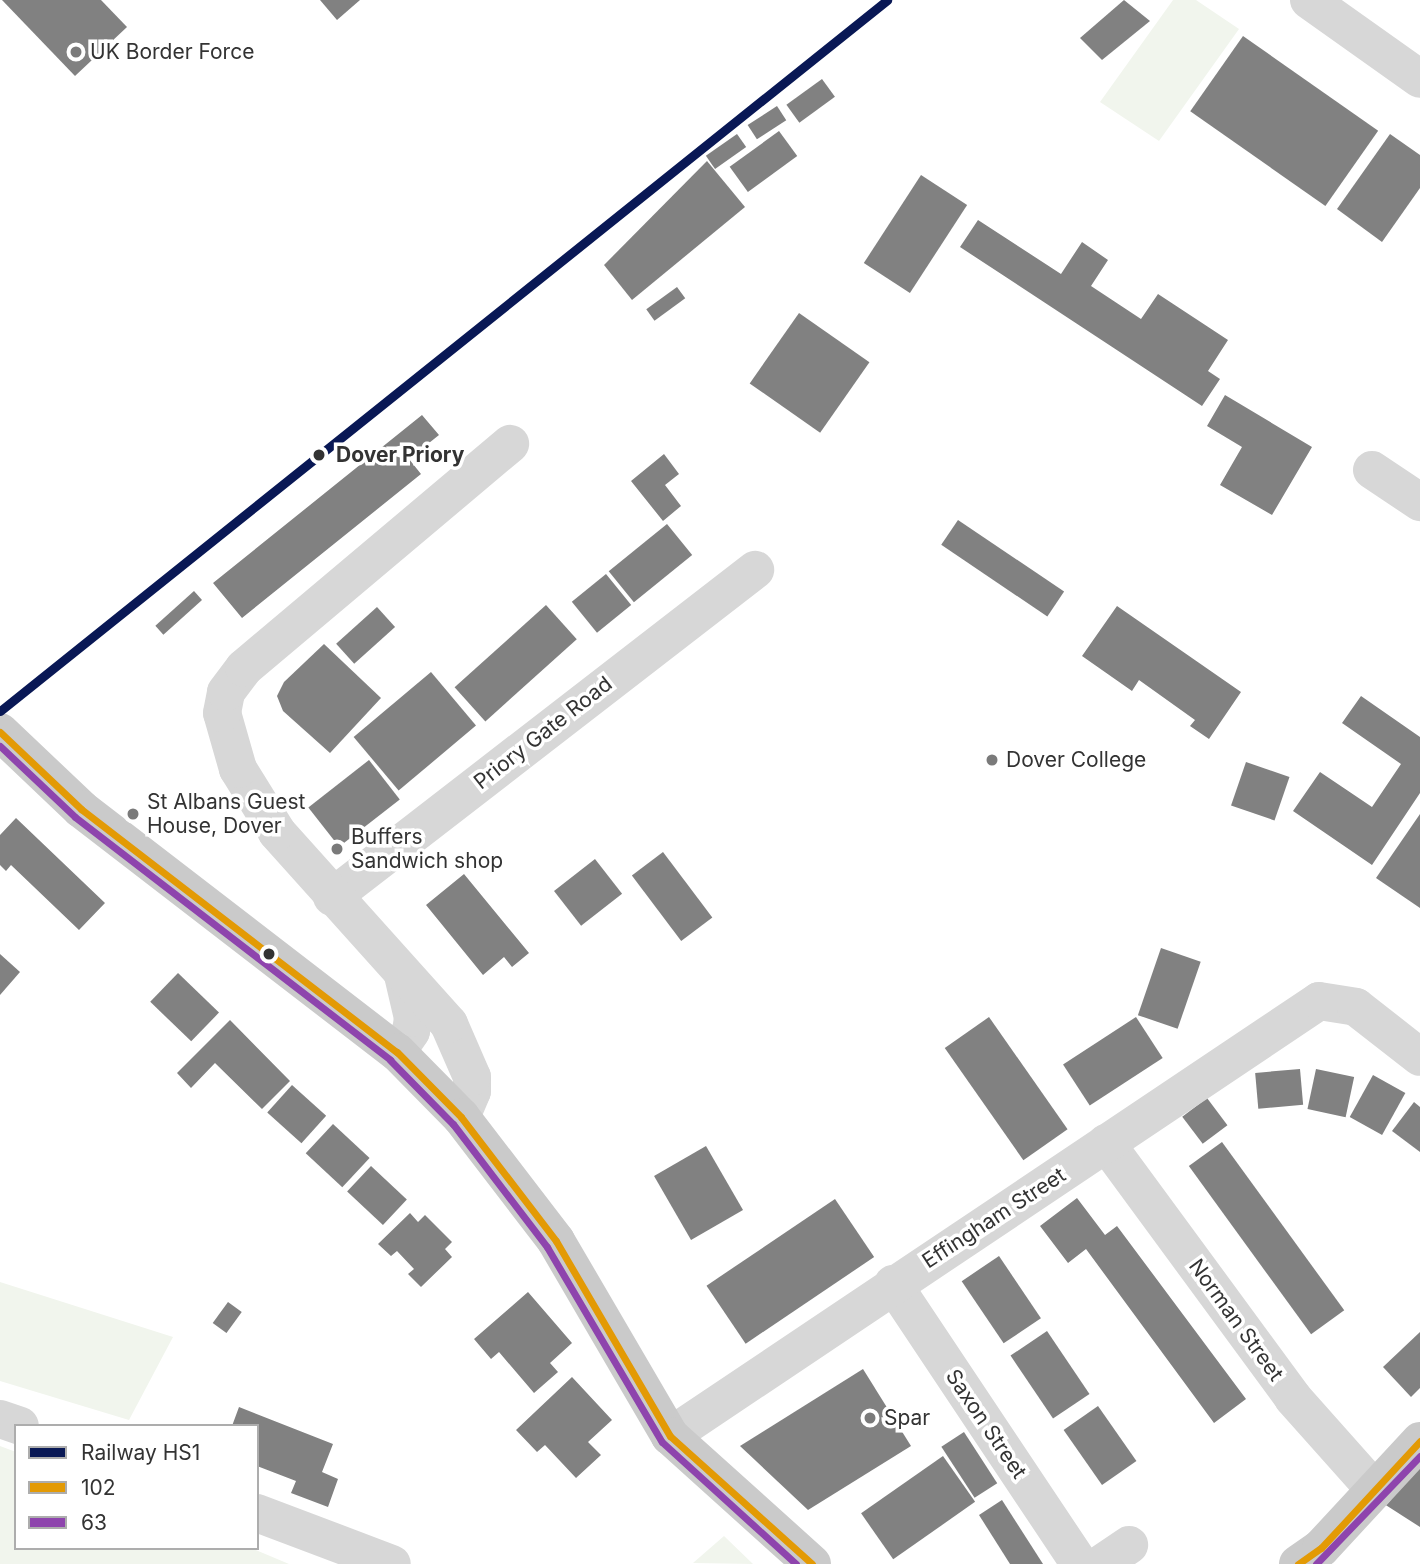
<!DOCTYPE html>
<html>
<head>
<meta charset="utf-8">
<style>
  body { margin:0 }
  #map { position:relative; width:1420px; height:1564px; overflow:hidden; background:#fff; font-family:Inter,sans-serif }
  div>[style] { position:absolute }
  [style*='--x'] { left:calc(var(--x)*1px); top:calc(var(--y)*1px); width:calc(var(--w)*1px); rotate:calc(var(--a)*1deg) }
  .green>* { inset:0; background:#f1f5ed }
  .building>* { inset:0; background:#818181; transform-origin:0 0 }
  .minor>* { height:38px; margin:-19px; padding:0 19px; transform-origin:19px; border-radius:19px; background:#d7d7d7 }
  .major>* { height:38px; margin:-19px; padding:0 19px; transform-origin:19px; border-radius:19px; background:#cacaca }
  .bus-1>* { height:7px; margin:-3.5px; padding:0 3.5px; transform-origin:3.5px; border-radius:3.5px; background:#e39a05 }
  .bus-2>* { height:7px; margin:-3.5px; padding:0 3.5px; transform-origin:3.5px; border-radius:3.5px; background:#8e44ad }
  .rail-1>* { height:9px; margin:-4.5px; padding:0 4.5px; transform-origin:4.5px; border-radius:4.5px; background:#091855 }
  .dots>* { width:19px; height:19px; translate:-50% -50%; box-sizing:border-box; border:4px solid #fff; border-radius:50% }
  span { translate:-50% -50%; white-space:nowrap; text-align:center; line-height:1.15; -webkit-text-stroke:7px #fff; paint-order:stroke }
  .poi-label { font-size:21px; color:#333 }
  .left { translate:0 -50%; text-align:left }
  .stop-label { font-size:21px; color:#333; font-weight:700 }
  .street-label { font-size:21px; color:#333 }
  .legend { position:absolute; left:14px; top:1424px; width:245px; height:126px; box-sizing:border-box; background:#fff; border:2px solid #adadad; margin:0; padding:9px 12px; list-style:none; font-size:21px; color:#333 }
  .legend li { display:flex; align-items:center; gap:14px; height:35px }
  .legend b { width:35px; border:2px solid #adadad }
</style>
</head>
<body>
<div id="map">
  <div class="green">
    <div style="clip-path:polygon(1173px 0,1196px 0,1239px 29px,1159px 141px,1100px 102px)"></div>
    <div style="clip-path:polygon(0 1282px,173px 1337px,129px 1420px,0 1381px)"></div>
    <div style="clip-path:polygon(0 1446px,16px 1452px,16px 1548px,251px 1548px,289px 1564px,0 1564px)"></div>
    <div style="clip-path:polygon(724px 1536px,753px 1564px,693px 1563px)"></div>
  </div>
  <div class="building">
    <div style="clip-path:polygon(2px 0,101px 0,127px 27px,75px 76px)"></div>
    <div style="clip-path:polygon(320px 0,360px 0,337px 20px)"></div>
    <div style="clip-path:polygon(1124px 0,1150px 21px,1102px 60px,1080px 38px)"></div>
    <div style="left:1243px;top:36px;width:165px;height:92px;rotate:35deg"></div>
    <div style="left:822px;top:79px;width:22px;height:44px;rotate:54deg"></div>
    <div style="left:777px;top:106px;width:17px;height:35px;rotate:57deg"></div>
    <div style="left:779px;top:131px;width:31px;height:61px;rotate:54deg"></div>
    <div style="left:737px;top:134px;width:16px;height:38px;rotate:55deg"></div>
    <div style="clip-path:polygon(1390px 134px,1420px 155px,1420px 188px,1382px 242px,1337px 209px)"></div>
    <div style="clip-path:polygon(707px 161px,745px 207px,632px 300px,604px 265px)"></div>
    <div style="left:921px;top:175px;width:55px;height:105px;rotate:33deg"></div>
    <div style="clip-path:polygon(978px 220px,1061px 274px,1082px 242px,1108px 260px,1091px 286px,1141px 319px,1158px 294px,1228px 340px,1208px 371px,1220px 379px,1202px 406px,960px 247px)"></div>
    <div style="left:677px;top:287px;width:14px;height:38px;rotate:54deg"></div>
    <div style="left:799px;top:313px;width:86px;height:86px;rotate:35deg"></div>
    <div style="clip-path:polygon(1225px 395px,1312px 447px,1272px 515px,1220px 485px,1242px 447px,1207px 426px)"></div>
    <div style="clip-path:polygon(422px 415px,439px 435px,409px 459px,421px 474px,242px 618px,213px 583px)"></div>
    <div style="clip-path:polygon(664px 454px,679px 474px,665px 485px,681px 506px,663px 521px,631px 481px)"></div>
    <div style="left:958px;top:520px;width:128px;height:30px;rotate:34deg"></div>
    <div style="left:667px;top:524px;width:40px;height:75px;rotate:51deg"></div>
    <div style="left:606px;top:574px;width:40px;height:44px;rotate:51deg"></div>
    <div style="left:194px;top:591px;width:12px;height:52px;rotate:48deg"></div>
    <div style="left:546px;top:605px;width:46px;height:123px;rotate:48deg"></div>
    <div style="clip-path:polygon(1117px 606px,1241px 692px,1209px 739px,1190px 726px,1195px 720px,1139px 680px,1132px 691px,1082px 656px)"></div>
    <div style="left:377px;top:607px;width:27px;height:55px;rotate:48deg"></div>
    <div style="clip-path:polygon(324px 644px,381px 698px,330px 753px,283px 711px,277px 696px,284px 682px)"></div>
    <div style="left:431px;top:672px;width:70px;height:101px;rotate:50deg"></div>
    <div style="clip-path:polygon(1361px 696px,1420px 737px,1420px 793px,1372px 865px,1293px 811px,1320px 772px,1372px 807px,1401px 764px,1342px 723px)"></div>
    <div style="left:369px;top:760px;width:50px;height:77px;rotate:52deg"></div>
    <div style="left:1246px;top:762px;width:46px;height:46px;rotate:19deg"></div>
    <div style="clip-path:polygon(1420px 814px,1420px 908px,1376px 878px)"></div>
    <div style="clip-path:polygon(16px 818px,105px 903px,79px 930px,11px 865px,6px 871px,0 865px,0 835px)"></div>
    <div style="left:663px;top:852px;width:82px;height:39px;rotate:53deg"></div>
    <div style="left:595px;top:859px;width:44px;height:52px;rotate:52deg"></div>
    <div style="clip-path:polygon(464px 874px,529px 953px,512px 967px,504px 957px,483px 975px,426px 905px)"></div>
    <div style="left:1161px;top:948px;width:42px;height:71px;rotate:19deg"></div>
    <div style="clip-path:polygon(0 954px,20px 972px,0 995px)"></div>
    <div style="left:178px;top:973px;width:57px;height:40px;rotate:44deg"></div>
    <div style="left:989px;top:1017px;width:137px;height:54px;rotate:55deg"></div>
    <div style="left:1136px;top:1017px;width:49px;height:87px;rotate:57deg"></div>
    <div style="clip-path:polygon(230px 1020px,290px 1081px,262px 1109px,215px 1063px,191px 1088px,177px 1073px)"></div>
    <div style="left:1300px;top:1069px;width:36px;height:45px;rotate:85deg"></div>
    <div style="left:1316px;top:1069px;width:39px;height:41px;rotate:12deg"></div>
    <div style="left:1373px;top:1075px;width:37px;height:48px;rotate:29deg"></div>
    <div style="left:292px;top:1085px;width:46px;height:37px;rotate:42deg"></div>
    <div style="left:1207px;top:1098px;width:34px;height:31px;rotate:53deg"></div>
    <div style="clip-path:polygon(1414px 1102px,1420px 1107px,1420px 1152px,1392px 1131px)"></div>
    <div style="left:333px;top:1124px;width:50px;height:40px;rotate:43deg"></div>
    <div style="left:1222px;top:1142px;width:208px;height:41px;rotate:54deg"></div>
    <div style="left:706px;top:1146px;width:74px;height:60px;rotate:60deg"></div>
    <div style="left:371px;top:1166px;width:49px;height:35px;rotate:43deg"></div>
    <div style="clip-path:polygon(1077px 1198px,1105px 1235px,1117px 1226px,1246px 1399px,1214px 1423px,1086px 1249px,1068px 1263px,1040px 1226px)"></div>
    <div style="left:835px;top:1199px;width:70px;height:155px;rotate:56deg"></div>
    <div style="clip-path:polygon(410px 1213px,418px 1222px,425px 1215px,452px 1242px,445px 1249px,452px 1257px,421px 1287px,408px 1274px,414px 1269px,397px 1251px,391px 1256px,378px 1244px)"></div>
    <div style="left:999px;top:1256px;width:75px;height:45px;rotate:56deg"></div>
    <div style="clip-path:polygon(528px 1292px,572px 1343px,550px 1363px,558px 1372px,534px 1393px,499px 1352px,491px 1359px,474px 1339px)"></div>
    <div style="left:228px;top:1302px;width:17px;height:26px;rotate:36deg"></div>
    <div style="left:1047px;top:1331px;width:76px;height:44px;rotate:56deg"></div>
    <div style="clip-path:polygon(1420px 1332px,1420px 1388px,1411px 1397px,1383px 1367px)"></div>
    <div style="clip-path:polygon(863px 1369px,911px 1446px,808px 1510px,740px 1446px)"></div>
    <div style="clip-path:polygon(572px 1377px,612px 1420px,588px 1442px,601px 1455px,576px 1478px,545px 1445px,537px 1452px,516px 1430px)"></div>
    <div style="left:1098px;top:1406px;width:67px;height:42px;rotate:55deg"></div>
    <div style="clip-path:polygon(239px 1407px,333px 1444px,322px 1472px,338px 1479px,328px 1507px,291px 1493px,296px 1481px,257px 1466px,257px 1426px,232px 1426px)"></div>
    <div style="left:964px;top:1432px;width:61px;height:27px;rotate:57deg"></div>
    <div style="left:943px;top:1456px;width:56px;height:100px;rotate:55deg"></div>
    <div style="clip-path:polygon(1420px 1465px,1420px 1527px,1381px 1502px)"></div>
    <div style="clip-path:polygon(1002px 1500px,1043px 1564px,1010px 1564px,979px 1515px)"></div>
  </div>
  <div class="minor">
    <div style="--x:1309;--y:0;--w:136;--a:35.4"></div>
    <div style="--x:1372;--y:470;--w:58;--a:33.7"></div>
    <div style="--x:332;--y:897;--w:535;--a:-37.71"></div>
    <div style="--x:397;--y:1052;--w:25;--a:-56"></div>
    <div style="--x:411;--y:1031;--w:13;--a:-81"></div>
    <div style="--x:413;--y:1018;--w:44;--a:-103.1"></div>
    <div style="--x:461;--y:1117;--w:28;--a:-67"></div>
    <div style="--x:472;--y:1091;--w:14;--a:-90"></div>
    <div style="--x:472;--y:1077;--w:58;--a:-113.5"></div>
    <div style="--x:449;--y:1024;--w:258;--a:-131.9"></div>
    <div style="--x:277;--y:832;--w:74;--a:-121.8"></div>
    <div style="--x:238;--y:769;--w:58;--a:-105.9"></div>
    <div style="--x:222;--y:713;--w:21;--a:-79"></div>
    <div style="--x:226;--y:692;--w:30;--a:-53"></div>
    <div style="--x:244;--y:668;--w:348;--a:-40.1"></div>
    <div style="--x:1106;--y:1143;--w:316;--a:53.7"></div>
    <div style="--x:1293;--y:1398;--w:123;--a:48.3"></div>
    <div style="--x:893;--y:1284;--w:337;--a:56.3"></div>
    <div style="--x:0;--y:1419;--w:21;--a:19"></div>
    <div style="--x:670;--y:1436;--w:781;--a:-33.83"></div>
    <div style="--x:1319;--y:1001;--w:37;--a:9"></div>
    <div style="--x:1356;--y:1007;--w:81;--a:38"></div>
    <div style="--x:257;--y:1513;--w:144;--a:20.7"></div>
    <div style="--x:1101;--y:1564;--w:34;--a:-34"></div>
  </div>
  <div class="major">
    <div style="--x:0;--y:732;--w:112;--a:43.5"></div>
    <div style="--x:81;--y:809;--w:399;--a:37.6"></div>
    <div style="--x:397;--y:1052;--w:91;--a:45.4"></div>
    <div style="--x:461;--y:1117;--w:156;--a:52.5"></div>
    <div style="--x:556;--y:1241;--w:226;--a:59.7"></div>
    <div style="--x:670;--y:1436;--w:191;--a:42"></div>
    <div style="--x:1298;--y:1564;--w:28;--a:-35"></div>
    <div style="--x:1321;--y:1548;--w:146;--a:-47.2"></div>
  </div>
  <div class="bus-1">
    <div style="--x:0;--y:732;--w:112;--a:43.5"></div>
    <div style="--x:81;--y:809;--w:399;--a:37.6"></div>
    <div style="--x:397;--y:1052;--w:91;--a:45.4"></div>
    <div style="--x:461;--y:1117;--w:156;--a:52.5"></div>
    <div style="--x:556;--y:1241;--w:226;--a:59.7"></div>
    <div style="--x:670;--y:1436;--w:191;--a:42"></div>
    <div style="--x:1298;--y:1564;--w:28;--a:-35"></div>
    <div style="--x:1321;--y:1548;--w:146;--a:-47.2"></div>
  </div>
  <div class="bus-2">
    <div style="--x:0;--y:746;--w:103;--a:43.4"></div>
    <div style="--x:75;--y:817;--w:398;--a:37.6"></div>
    <div style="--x:390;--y:1060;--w:90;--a:45.5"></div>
    <div style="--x:453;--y:1124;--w:155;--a:52.6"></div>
    <div style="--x:547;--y:1247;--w:226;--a:59.5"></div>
    <div style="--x:662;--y:1442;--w:181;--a:42.3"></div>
    <div style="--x:1316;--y:1564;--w:150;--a:-46.1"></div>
  </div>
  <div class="rail-1">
    <div style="--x:0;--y:711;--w:1137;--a:-38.71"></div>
  </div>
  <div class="dots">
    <div style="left:76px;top:52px;background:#7a7a7a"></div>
    <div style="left:319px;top:455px;background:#333"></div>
    <div style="left:992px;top:760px;background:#7a7a7a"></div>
    <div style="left:133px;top:814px;background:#7a7a7a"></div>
    <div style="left:337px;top:849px;background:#7a7a7a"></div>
    <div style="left:269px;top:954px;background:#333"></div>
    <div style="left:870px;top:1418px;background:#7a7a7a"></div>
  </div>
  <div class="poi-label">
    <span class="left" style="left:90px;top:52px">UK Border Force</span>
    <span class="left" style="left:1006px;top:760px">Dover College</span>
    <span class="left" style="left:147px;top:814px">St Albans Guest<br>House, Dover</span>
    <span class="left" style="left:351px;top:849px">Buffers<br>Sandwich shop</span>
    <span class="left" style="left:884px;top:1418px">Spar</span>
  </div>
  <div class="stop-label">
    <span class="left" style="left:336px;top:455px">Dover Priory</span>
  </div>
  <div class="street-label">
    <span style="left:543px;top:733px;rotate:-38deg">Priory Gate Road</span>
    <span style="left:994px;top:1218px;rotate:-33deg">Effingham Street</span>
    <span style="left:1236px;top:1320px;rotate:54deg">Norman Street</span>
    <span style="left:986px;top:1424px;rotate:56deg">Saxon Street</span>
  </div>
  <ul class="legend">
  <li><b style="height:9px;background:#091855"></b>Railway HS1</li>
  <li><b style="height:9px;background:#e39a05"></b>102</li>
  <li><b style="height:9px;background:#8e44ad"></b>63</li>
  </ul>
</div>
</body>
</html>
